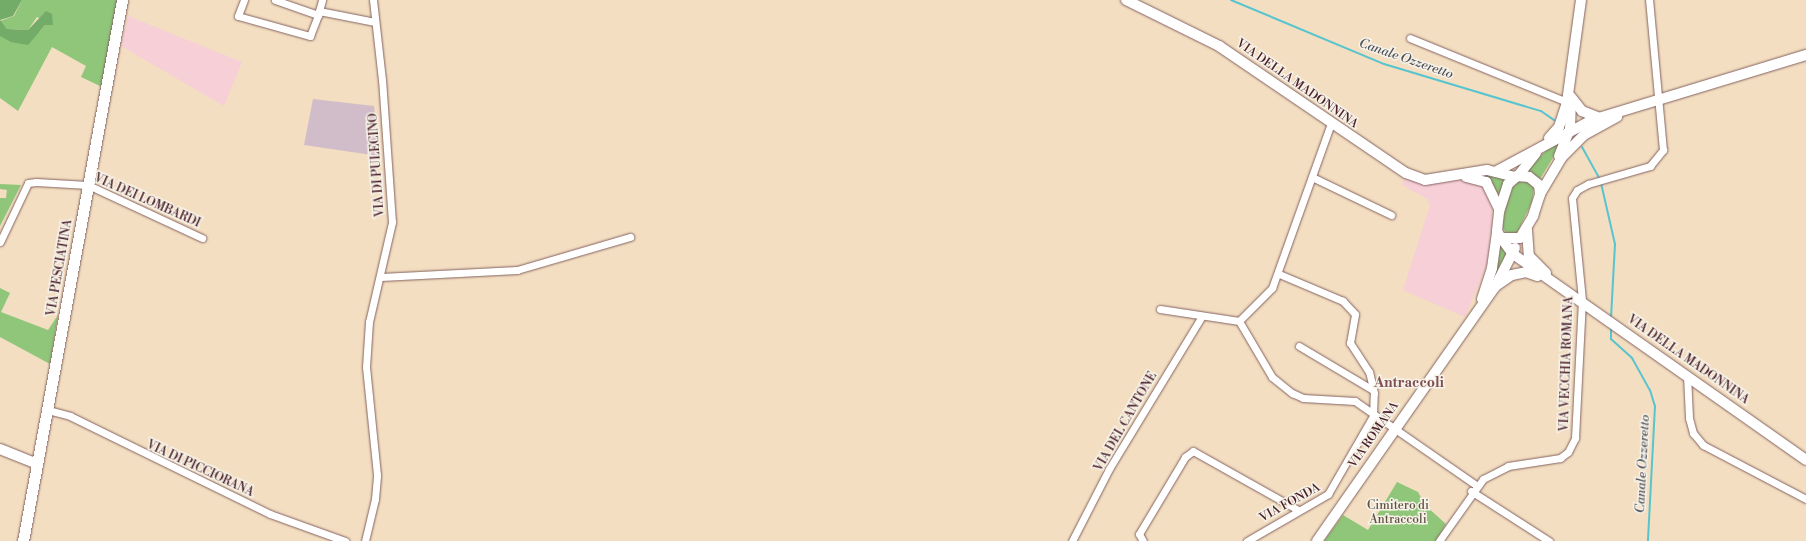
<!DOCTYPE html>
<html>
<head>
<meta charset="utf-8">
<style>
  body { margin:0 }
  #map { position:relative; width:1806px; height:541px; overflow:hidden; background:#f3dec1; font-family:"Libre Bodoni",serif }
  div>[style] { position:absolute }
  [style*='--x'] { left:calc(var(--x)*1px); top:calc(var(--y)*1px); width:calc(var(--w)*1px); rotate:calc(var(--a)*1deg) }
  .built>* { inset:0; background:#f6cfd7 }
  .industrial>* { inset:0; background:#d1bdc9 }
  .green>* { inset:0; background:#8fc679 }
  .forest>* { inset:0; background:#73ab69 }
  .stream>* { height:2px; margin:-1px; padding:0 1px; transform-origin:1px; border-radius:1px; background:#57c4cf }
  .roads { filter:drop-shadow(0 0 1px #856260) drop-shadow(0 0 1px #856260) }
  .street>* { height:7px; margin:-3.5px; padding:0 3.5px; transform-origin:3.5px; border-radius:3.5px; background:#fff }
  .secondary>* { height:10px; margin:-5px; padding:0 5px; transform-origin:5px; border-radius:5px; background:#fff }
  .primary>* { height:11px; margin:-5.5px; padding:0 5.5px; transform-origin:5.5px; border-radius:5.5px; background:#fff }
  span { translate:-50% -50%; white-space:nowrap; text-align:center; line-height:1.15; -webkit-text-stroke:3px #f7f3e8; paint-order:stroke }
  .street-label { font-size:12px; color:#4a1f2b }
  .park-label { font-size:12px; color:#5f5142 }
  .water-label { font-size:13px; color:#4e515c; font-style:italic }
  .quarter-label { font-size:14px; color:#7f4f55; font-weight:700 }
</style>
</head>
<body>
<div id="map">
  <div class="built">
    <div style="clip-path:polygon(128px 16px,242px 62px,224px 106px,121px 46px)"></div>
    <div style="clip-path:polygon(1404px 177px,1428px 184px,1465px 179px,1481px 184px,1493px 201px,1488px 262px,1465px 317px,1403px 290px,1430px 205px,1427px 199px,1402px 185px)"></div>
  </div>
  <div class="industrial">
    <div style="clip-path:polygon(313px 99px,374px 106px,379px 156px,304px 145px)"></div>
  </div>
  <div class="green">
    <div style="clip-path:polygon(22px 0,118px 0,102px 87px,81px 77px,86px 66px,52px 47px,18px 111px,0 98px,0 36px,40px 31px,45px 25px,53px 25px,37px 17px,28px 30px,7px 29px,0 21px,14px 16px)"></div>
    <div style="clip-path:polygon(1562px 137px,1560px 146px,1540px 179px,1524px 170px)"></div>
    <div style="clip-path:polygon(1489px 174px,1509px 176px,1499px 194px,1481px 176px)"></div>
    <div style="clip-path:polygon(1519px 181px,1527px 182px,1534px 187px,1532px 202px,1517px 233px,1506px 233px,1502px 227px,1505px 210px,1513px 187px)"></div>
    <div style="clip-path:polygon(0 184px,21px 185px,0 226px,0 198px,6px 198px,7px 190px,0 189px)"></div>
    <div style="clip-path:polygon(1499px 243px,1508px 254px,1489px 290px)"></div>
    <div style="clip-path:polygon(0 288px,10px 293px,1px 312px,48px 330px,58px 315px,50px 364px,0 337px)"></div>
    <div style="clip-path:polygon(1397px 482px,1418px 492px,1426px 506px,1446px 524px,1436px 541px,1324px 541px,1343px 515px,1368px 530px)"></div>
  </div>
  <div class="forest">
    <div style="clip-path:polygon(0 0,22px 0,13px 16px,0 20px,7px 29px,28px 30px,46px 11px,52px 14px,53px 25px,45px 25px,28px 45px,11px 42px,0 36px)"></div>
  </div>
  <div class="stream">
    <div style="--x:1231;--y:0;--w:166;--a:22.7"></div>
    <div style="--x:1384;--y:64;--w:164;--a:16.7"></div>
    <div style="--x:1541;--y:111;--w:16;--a:35"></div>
    <div style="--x:1582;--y:147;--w:37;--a:61"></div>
    <div style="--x:1601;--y:183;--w:63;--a:77.1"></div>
    <div style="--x:1615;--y:244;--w:74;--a:93.1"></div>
    <div style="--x:1611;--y:327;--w:12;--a:90"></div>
    <div style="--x:1611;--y:339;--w:28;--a:42"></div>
    <div style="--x:1632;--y:358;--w:37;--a:61"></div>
    <div style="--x:1650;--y:390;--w:17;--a:73"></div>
    <div style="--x:1655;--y:406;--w:135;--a:93"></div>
  </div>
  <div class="roads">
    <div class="street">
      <div style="--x:244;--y:0;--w:17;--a:111"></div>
      <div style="--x:238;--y:16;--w:75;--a:15.5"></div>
      <div style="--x:310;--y:36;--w:22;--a:-69"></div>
      <div style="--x:275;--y:0;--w:46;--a:19.2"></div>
      <div style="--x:318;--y:15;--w:16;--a:-75"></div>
      <div style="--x:319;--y:11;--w:57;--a:11.1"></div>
      <div style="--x:1410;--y:38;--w:170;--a:22.2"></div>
      <div style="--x:1312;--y:177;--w:88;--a:25.7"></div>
      <div style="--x:0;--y:242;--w:65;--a:-64.6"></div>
      <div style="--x:28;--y:183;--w:8;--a:-7"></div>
      <div style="--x:36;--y:182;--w:52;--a:3.3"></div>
      <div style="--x:88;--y:185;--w:126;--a:24.9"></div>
      <div style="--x:381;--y:277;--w:136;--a:-2.9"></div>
      <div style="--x:517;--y:270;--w:118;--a:-16.3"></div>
      <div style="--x:1160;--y:309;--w:80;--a:8.6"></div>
      <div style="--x:1239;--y:321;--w:47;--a:-45"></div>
      <div style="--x:1272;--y:288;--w:175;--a:-70.3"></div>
      <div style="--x:1239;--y:321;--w:65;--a:59.5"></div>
      <div style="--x:1272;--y:377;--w:26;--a:39"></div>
      <div style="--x:1292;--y:393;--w:12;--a:24"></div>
      <div style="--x:1303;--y:398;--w:52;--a:3.3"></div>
      <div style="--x:1355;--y:401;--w:147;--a:34.8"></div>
      <div style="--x:1299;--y:346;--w:86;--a:30.7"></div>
      <div style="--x:1687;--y:375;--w:43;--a:87.3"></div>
      <div style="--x:1689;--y:418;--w:16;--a:75"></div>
      <div style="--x:1693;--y:433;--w:16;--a:50"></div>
      <div style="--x:1703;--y:445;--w:116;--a:27.7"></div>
      <div style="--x:48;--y:410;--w:23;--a:15"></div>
      <div style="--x:70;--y:416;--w:223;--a:26.1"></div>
      <div style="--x:270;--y:514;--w:80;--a:19.8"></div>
      <div style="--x:1471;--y:491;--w:93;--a:32.7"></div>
      <div style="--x:365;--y:541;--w:43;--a:-76.6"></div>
      <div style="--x:375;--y:499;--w:24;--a:-85"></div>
      <div style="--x:377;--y:475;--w:109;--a:-95.8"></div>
      <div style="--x:366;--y:367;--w:45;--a:-86.2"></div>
      <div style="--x:369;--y:322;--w:103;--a:-77"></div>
      <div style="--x:392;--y:222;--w:142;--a:-94"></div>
      <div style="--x:382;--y:80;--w:81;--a:-96.4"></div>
      <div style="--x:1072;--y:541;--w:81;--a:-62.8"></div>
      <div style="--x:1109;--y:469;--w:179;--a:-58.7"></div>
      <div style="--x:1143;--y:541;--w:8;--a:-120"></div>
      <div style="--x:1139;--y:534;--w:90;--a:-59.1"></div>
      <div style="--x:1185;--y:457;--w:10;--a:-37"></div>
      <div style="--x:1193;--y:451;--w:120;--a:29.3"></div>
      <div style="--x:1247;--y:541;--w:94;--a:-30.1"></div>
      <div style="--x:1328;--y:494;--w:90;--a:-60"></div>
      <div style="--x:1373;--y:416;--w:23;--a:-88"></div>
      <div style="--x:1374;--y:393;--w:22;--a:-103"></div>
      <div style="--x:1369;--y:372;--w:35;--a:-123"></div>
      <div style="--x:1350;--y:343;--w:29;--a:-80"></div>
      <div style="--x:1355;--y:314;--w:18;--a:-133"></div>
      <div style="--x:1343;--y:301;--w:69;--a:-157.1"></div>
      <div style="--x:1439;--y:541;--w:76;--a:-54.6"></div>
      <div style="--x:1483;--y:479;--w:28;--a:-27"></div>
      <div style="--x:1508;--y:466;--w:53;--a:-8.7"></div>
      <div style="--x:1560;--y:458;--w:10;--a:-37"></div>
      <div style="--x:1568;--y:452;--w:16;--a:-63"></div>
      <div style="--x:1575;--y:438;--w:138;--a:-87.1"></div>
      <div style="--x:1582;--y:300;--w:102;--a:-95.6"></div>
      <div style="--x:1572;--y:198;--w:9;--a:-58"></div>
      <div style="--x:1577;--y:190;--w:13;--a:-29"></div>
      <div style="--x:1588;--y:184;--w:65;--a:-16.2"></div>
      <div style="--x:1650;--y:166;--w:21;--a:-51"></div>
      <div style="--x:1663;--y:150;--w:151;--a:-95.3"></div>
    </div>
    <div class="secondary">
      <div style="--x:1126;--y:0;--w:104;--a:26.3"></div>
      <div style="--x:1219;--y:46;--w:226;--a:34.2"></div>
      <div style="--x:1406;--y:173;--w:20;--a:20"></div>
      <div style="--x:1425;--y:180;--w:63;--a:-9.2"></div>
      <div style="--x:1487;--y:170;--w:30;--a:14"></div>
      <div style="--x:1571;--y:97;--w:18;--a:52"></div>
      <div style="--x:1582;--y:111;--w:18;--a:22"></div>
      <div style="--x:1549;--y:138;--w:15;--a:-48"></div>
      <div style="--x:1559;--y:127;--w:26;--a:-72"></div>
      <div style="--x:1567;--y:102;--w:103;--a:-82.2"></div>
      <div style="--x:1559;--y:156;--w:29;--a:-68"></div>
      <div style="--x:1570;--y:129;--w:27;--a:-88"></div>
      <div style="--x:1497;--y:171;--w:108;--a:-28.2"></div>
      <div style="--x:1592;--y:120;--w:224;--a:-16.9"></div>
      <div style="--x:1518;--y:176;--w:29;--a:-52"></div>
      <div style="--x:1466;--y:177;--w:21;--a:14"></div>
      <div style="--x:1486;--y:182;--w:30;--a:64"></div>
      <div style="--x:1540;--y:194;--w:43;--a:-59.3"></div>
      <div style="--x:1562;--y:157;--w:31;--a:-45"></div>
      <div style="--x:1584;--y:135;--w:38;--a:-29"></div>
      <div style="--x:1527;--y:230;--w:26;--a:86"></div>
      <div style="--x:1529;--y:256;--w:24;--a:45"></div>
      <div style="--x:1502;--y:238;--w:18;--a:0"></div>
      <div style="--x:1520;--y:238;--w:26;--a:-59"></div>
      <div style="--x:1533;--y:216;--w:23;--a:-72"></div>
      <div style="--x:1540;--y:194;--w:9;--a:-96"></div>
      <div style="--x:1539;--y:185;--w:13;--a:-141"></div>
      <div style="--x:1529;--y:177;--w:12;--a:-175"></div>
      <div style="--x:1517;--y:176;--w:12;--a:138"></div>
      <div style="--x:1508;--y:184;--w:29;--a:108"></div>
      <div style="--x:1499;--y:212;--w:19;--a:96"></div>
      <div style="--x:1497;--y:231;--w:4;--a:63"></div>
      <div style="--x:1499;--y:235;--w:24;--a:54"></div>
      <div style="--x:1513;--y:254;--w:358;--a:35.1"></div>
      <div style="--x:1497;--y:285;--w:18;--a:-34"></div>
      <div style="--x:1512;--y:275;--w:14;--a:-12"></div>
      <div style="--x:1526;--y:272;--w:12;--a:20"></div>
      <div style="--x:1482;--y:299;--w:33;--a:-72"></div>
      <div style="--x:1492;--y:268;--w:37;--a:-82"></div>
      <div style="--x:0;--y:449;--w:40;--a:22"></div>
      <div style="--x:1317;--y:541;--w:310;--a:-55"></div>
      <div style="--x:1495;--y:287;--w:44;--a:-62.9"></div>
    </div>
    <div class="primary">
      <div style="--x:23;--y:541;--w:550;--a:-79.63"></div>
    </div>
  </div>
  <div class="street-label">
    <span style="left:1297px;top:84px;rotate:35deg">VIA DELLA MADONNINA</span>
    <span style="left:377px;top:165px;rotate:-94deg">VIA DI PULECINO</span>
    <span style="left:147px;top:201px;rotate:24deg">VIA DEI LOMBARDI</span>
    <span style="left:60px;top:268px;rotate:-80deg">VIA PESCIATINA</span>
    <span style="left:1688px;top:360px;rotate:35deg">VIA DELLA MADONNINA</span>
    <span style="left:1567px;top:364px;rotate:-88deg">VIA VECCHIA ROMANA</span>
    <span style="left:1126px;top:422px;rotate:-60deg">VIA DEL CANTONE</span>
    <span style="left:1374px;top:435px;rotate:-55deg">VIA ROMANA</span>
    <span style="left:200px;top:469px;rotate:25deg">VIA DI PICCIORANA</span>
    <span style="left:1290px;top:503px;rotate:-29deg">VIA FONDA</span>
  </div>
  <div class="park-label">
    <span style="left:1398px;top:513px">Cimitero di<br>Antraccoli</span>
  </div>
  <div class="water-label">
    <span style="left:1406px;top:59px;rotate:19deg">Canale Ozzeretto</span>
    <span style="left:1643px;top:464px;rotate:-87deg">Canale Ozzeretto</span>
  </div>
  <div class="quarter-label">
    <span style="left:1409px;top:383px">Antraccoli</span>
  </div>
</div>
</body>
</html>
